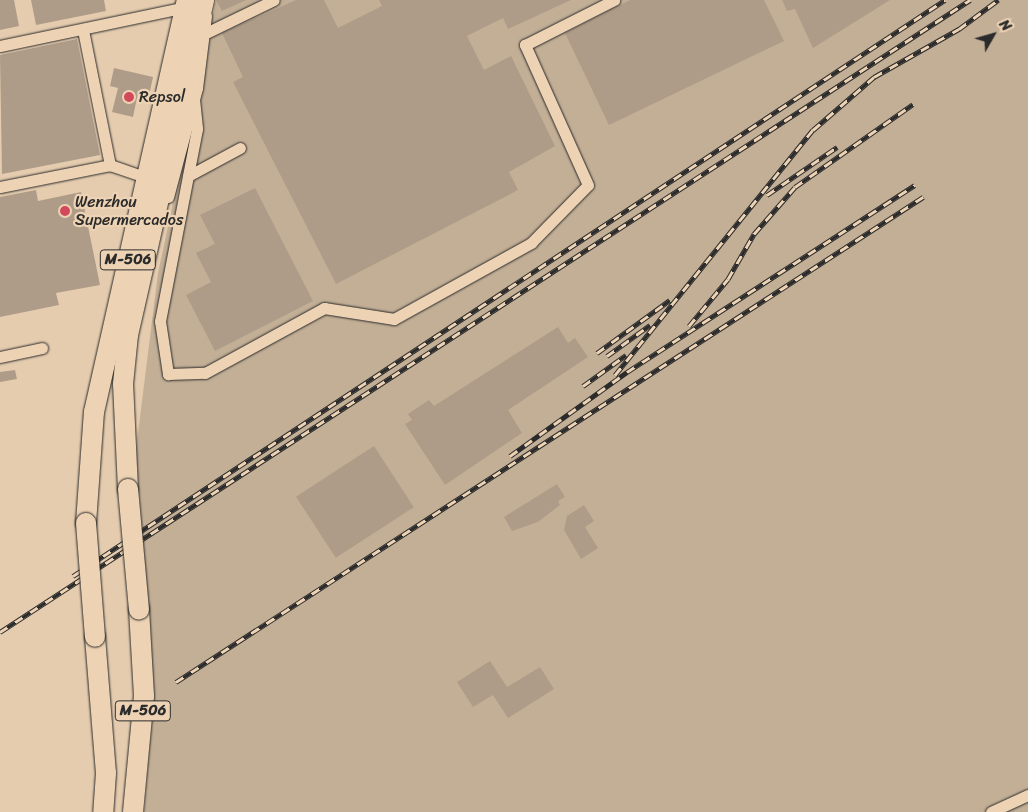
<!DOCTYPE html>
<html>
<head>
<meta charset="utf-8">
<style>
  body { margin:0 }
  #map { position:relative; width:1028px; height:812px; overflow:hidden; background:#e5ccaf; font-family:Sriracha,sans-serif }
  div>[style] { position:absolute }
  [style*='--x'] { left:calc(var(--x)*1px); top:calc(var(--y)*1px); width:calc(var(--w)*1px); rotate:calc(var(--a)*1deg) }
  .green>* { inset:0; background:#c3af96 }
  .building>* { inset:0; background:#af9c88; transform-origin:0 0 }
  .roads { filter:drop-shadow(0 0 1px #2b2b2b) drop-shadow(0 0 1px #2b2b2b) }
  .minor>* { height:11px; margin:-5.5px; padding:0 5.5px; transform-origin:5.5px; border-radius:5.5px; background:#edd3b4 }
  .motorway>* { height:20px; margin:-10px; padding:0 10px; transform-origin:10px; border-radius:10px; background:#edd3b4 }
  .rail>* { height:5px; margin-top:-2.5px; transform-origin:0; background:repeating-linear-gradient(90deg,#edd3b4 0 9px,#2b2b2b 0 18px); box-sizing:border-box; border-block:1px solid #2b2b2b }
  .bridges { filter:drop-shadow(0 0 1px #2b2b2b) drop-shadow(0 0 1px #2b2b2b) }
  .motorway-bridge>* { height:20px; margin:-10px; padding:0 10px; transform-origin:10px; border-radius:10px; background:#edd3b4 }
  .dots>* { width:14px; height:14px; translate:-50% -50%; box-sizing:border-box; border:2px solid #edd3b4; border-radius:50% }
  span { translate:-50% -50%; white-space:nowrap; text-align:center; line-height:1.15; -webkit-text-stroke:4.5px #edd3b4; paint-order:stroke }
  .shield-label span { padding:1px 4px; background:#edd3b4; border:1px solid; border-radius:4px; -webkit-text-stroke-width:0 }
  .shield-label { font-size:15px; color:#2b2b2b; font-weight:700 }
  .poi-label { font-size:16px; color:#2b2b2b }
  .left { translate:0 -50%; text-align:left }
  .north { position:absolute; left:968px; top:10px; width:50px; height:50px; -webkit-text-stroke:4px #edd3b4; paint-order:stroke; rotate:52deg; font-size:14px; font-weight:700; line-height:20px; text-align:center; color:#2b2b2b }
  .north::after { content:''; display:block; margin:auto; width:18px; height:22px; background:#2b2b2b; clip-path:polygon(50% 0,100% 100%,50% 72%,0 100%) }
</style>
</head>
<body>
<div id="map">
  <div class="green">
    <div style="clip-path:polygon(216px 0,1028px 0,1028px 812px,144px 812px,154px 695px,136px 449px,158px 273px)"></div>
  </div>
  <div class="building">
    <div style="clip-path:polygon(0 0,14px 0,19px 26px,0 30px)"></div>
    <div style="clip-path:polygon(31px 0,104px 0,106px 11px,36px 25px)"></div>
    <div style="clip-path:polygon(216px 0,246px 0,222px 11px)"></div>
    <div style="clip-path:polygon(296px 0,324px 0,338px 28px,382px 6px,379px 0,571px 0,508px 29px,503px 18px,467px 36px,484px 70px,511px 56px,555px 146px,509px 172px,518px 190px,336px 284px,233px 82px,243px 77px,222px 33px)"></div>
    <div style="clip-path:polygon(630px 0,764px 0,784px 41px,609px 125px,565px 33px)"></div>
    <div style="clip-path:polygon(782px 0,890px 0,813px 48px,795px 9px,787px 11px)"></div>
    <div style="clip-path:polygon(77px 39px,100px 155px,2px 174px,0 55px)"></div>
    <div style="clip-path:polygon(114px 68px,153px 77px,149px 96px,138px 93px,133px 117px,112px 112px,118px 88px,110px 86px)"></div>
    <div style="clip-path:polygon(255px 188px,313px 301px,215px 351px,186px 295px,211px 282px,196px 253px,215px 244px,200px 215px)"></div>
    <div style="clip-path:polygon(36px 190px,38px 201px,81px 192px,100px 285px,56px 293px,59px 305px,0 317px,0 197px)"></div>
    <div style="clip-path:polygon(558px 327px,568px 343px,575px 338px,588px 357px,508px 410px,522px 433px,445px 485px,405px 424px,412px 420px,408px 414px,429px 400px,434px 406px)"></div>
    <div style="clip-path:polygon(15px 370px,17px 379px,0 382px,0 372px)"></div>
    <div style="left:374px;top:446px;width:73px;height:93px;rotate:57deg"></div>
    <div style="clip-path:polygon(557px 484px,565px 497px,558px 501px,560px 505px,538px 522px,512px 531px,504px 517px)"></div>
    <div style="clip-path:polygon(584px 505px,594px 521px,585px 527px,598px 548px,581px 559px,564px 530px,567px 516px)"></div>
    <div style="clip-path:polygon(490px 661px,507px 687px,540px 667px,554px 689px,508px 718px,493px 695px,473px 707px,457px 682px)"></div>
  </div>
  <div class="roads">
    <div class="minor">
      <div style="--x:83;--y:30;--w:138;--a:78.7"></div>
      <div style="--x:208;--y:32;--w:73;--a:-25.9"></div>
      <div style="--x:0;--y:46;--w:181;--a:-11.8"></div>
      <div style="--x:194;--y:99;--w:30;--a:84"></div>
      <div style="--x:197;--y:129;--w:196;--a:100.9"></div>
      <div style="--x:160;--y:321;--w:54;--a:81.4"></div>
      <div style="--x:168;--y:374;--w:37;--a:-2"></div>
      <div style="--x:205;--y:373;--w:136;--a:-28.6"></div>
      <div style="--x:324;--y:308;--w:71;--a:8.9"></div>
      <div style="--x:394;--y:319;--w:157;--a:-29"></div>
      <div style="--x:531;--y:243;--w:81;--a:-45.5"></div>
      <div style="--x:588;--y:185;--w:154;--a:-114.2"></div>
      <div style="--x:525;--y:45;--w:100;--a:-26.8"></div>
      <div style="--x:188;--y:176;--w:59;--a:-28.3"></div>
      <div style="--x:0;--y:187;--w:112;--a:-11.3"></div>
      <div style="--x:110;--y:165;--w:28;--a:19"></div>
      <div style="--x:168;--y:197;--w:113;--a:-75.1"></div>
      <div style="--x:197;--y:88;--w:73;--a:-82.9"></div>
      <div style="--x:0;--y:357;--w:43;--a:-12.1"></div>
      <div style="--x:991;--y:812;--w:41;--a:-24.7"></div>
    </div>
    <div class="motorway">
      <div style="--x:128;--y:489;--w:105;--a:-92.7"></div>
      <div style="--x:123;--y:384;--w:49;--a:-84.2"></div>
      <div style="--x:128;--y:335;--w:344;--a:-77.2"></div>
      <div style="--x:86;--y:523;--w:111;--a:-85.9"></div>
      <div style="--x:94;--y:412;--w:422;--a:-77.3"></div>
      <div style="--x:95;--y:637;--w:136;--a:85.4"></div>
      <div style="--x:106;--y:773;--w:39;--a:94"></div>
      <div style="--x:133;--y:812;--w:117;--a:-84.6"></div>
      <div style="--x:144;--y:696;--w:87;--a:-93.3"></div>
    </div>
  </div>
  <div class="rail">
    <div style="--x:767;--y:195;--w:85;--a:-34.4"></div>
    <div style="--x:689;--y:326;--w:61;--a:-50.3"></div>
    <div style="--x:728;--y:279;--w:52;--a:-60"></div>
    <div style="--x:754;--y:234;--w:62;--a:-48.9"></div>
    <div style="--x:795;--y:187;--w:144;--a:-35.1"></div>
    <div style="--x:597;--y:353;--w:90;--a:-36"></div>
    <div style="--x:607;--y:356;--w:53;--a:-35.8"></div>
    <div style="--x:615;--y:375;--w:315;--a:-51.1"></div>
    <div style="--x:813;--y:130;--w:81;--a:-41"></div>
    <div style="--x:874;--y:77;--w:98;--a:-29.5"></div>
    <div style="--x:959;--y:29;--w:49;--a:-36.6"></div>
    <div style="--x:583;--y:386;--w:53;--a:-35.8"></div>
    <div style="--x:510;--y:456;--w:144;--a:-35.7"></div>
    <div style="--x:627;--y:372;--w:343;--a:-33"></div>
    <div style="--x:73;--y:576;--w:1045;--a:-33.45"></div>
    <div style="--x:0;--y:632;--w:1158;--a:-33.09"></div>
    <div style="--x:176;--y:682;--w:891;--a:-32.99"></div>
  </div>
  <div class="bridges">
    <div class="motorway-bridge">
      <div style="--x:128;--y:489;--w:121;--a:84.8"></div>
      <div style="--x:86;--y:523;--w:114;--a:85.5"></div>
    </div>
  </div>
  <div class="dots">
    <div style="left:129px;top:97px;background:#d1495b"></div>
    <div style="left:65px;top:211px;background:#d1495b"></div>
  </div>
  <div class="shield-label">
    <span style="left:128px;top:260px">M-506</span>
    <span style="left:143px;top:711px">M-506</span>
  </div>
  <div class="poi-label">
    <span class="left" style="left:139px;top:97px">Repsol</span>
    <span class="left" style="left:75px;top:211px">Wenzhou<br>Supermercados</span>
  </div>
  <div class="north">N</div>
</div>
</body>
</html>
